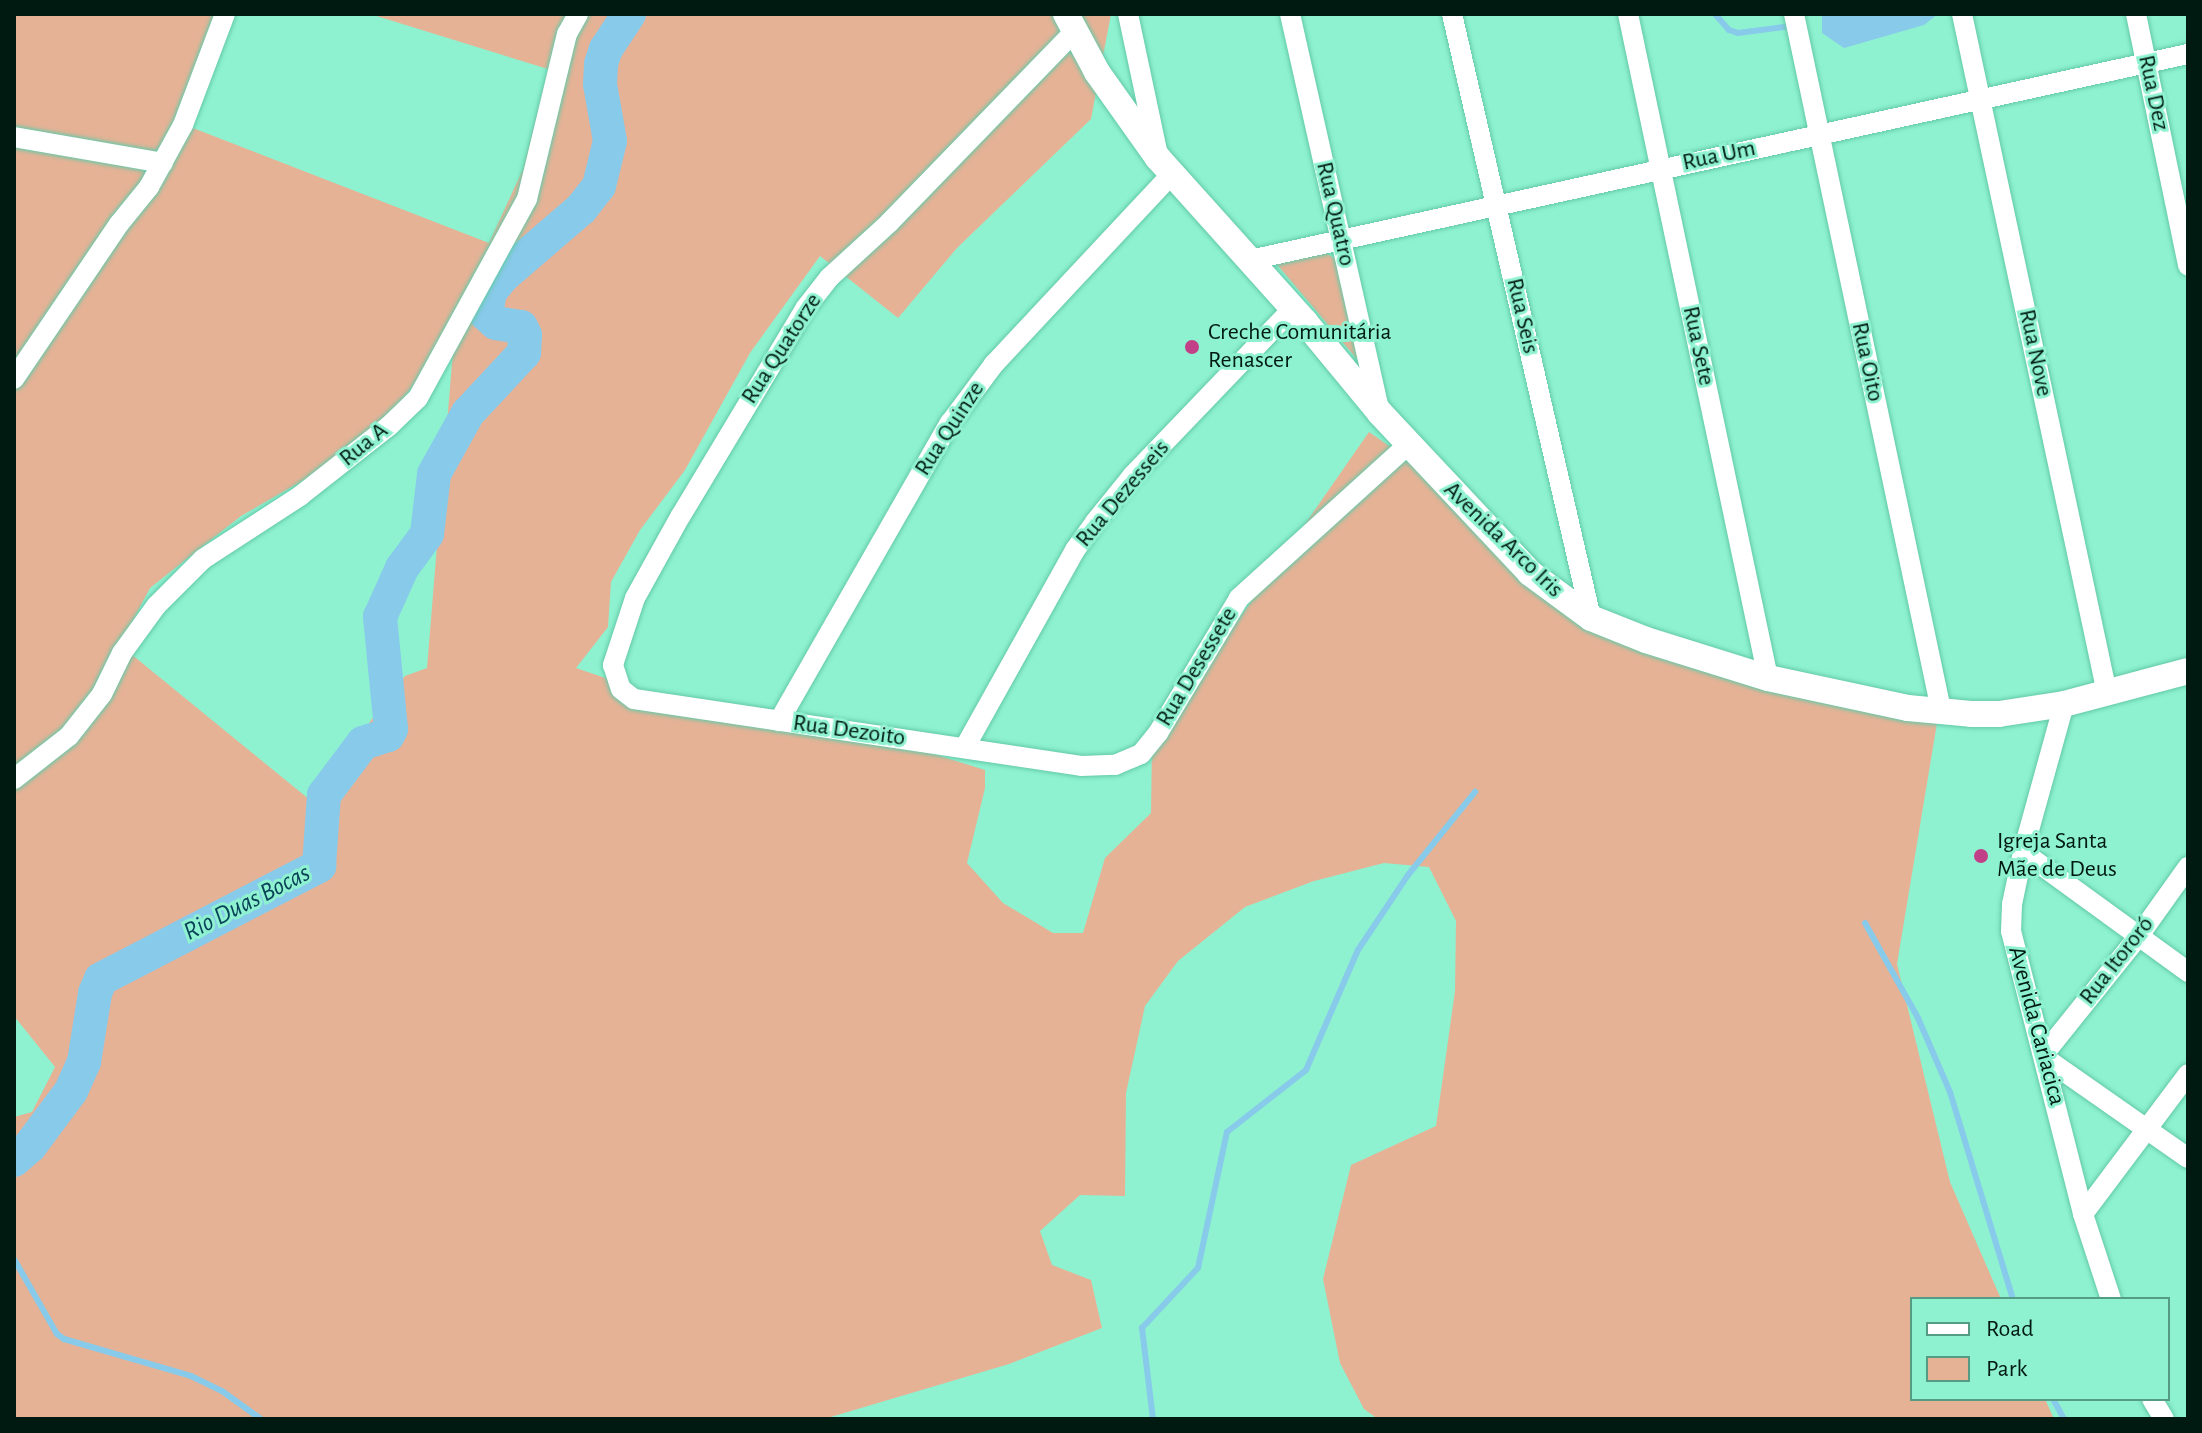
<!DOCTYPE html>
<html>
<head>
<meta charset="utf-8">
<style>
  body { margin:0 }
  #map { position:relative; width:2202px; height:1433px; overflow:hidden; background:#8ef2d0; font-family:"Alegreya Sans",sans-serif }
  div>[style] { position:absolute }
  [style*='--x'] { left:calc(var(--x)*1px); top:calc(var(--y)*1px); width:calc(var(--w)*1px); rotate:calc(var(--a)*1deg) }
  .green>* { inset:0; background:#e6b296 }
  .water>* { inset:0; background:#88caea }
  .stream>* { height:6px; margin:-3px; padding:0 3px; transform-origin:3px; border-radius:3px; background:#88caea }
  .river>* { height:34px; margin:-17px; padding:0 17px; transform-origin:17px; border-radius:17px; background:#88caea }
  .roads { filter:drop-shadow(0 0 2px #64c9a8) drop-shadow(0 0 2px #64c9a8) }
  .minor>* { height:20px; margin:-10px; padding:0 10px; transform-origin:10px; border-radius:10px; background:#fff }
  .tertiary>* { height:26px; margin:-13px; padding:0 13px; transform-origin:13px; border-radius:13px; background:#fff }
  .dots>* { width:22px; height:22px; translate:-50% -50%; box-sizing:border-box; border:4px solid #8ef2d0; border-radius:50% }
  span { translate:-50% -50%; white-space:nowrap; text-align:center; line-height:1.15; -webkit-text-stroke:6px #8ef2d0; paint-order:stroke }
  .street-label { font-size:24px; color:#001a11 }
  .poi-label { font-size:24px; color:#001a11 }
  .left { translate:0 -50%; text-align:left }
  .water-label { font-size:26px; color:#094258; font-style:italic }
  .frame { position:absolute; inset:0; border:16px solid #001a11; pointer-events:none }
  .legend { position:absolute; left:1910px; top:1297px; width:260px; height:104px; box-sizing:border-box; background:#8ef2d0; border:2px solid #559c84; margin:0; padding:10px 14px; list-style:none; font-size:24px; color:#001a11 }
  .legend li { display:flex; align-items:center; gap:16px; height:40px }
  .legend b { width:40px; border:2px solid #559c84 }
</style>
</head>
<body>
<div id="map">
  <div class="green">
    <div style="clip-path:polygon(evenodd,14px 14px,218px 14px,180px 123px,489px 243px,523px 169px,548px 69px,370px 14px,1111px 14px,1091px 119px,957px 248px,898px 318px,820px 256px,750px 353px,685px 470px,640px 530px,611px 582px,608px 627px,576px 668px,717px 716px,796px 711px,985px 770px,985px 788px,967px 863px,1003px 903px,1053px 933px,1083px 933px,1105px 858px,1151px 813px,1152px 744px,1369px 432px,1405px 457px,1593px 618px,1939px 711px,1897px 964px,1950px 1182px,2001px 1299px,1912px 1299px,1912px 1399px,2045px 1399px,2054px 1419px,1378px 1419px,1364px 1409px,1340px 1363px,1323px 1279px,1351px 1165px,1436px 1126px,1455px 991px,1456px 921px,1429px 867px,1384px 863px,1314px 881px,1245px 907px,1178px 961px,1145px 1006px,1126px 1093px,1125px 1196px,1080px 1195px,1040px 1231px,1052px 1265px,1091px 1280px,1102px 1328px,1009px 1364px,824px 1419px,14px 1419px,14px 1117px,32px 1112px,55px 1067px,14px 1016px,14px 14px,456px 314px,427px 668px,405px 676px,310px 800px,120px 645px,150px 588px,241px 516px,365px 445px,426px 370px,456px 314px)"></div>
    <div style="clip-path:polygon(1326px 253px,1337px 260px,1361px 364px,1275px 262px)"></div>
  </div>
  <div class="water">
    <div style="clip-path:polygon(1822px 14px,1938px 14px,1924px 25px,1844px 48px,1822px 33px)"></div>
  </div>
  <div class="stream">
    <div style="--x:1715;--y:14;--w:21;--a:49"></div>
    <div style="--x:1729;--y:30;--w:9;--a:18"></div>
    <div style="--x:1738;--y:33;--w:54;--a:-7.4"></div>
    <div style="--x:1865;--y:923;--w:109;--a:60.8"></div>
    <div style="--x:1918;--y:1018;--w:81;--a:66.6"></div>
    <div style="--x:1950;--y:1092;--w:216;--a:73.1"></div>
    <div style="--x:14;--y:1259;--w:86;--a:60.2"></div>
    <div style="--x:57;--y:1334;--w:9;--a:36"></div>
    <div style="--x:64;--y:1339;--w:132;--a:16.2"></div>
    <div style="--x:191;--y:1376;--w:34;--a:26"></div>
    <div style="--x:222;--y:1391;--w:48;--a:35.7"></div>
    <div style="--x:2053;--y:1399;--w:23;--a:61"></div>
    <div style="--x:1153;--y:1419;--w:92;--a:-96.9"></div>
    <div style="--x:1142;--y:1328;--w:82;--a:-47"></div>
    <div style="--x:1198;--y:1268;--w:139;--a:-78"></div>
    <div style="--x:1227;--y:1132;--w:100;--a:-38.1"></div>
    <div style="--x:1306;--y:1070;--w:131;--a:-66.6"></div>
    <div style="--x:1358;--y:950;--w:90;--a:-56.3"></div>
    <div style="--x:1408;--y:875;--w:107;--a:-51.1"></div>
  </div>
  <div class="river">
    <div style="--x:14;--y:1160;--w:21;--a:-41"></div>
    <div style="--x:30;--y:1146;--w:69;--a:-53.3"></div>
    <div style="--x:71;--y:1091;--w:32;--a:-66"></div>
    <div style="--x:84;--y:1062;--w:70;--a:-80.9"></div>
    <div style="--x:95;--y:993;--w:15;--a:-67"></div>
    <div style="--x:101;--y:979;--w:246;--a:-27.4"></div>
    <div style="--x:319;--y:866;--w:71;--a:-86"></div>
    <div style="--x:324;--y:795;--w:65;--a:-53.1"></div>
    <div style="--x:363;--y:743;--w:26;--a:-18"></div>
    <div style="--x:388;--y:735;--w:7;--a:-63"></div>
    <div style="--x:391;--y:729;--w:113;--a:-95.6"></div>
    <div style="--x:380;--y:617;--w:54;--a:-65.8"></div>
    <div style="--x:402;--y:568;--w:42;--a:-53.7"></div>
    <div style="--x:427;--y:534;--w:60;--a:-83.3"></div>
    <div style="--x:434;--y:474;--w:70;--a:-60.9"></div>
    <div style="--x:468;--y:413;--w:82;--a:-47"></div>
    <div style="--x:524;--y:353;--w:18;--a:-87"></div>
    <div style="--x:525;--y:335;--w:9;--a:-117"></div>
    <div style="--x:521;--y:327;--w:25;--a:-171"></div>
    <div style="--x:496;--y:323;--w:13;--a:-138"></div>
    <div style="--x:486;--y:314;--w:22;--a:-80"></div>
    <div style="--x:490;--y:292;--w:21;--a:-51"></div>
    <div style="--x:503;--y:276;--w:103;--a:-40.7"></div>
    <div style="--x:581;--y:209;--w:29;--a:-52"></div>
    <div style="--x:599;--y:186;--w:46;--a:-76.3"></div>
    <div style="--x:610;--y:141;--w:58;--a:-100"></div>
    <div style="--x:600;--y:84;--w:20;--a:-87"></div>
    <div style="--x:601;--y:64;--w:16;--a:-72"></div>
    <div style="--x:606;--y:49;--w:42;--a:-56.7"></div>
  </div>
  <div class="roads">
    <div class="minor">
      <div style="--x:1128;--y:14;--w:140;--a:78"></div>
      <div style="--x:1290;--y:14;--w:405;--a:77.3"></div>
      <div style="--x:1452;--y:14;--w:620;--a:77.04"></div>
      <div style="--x:1628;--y:14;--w:679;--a:78.09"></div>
      <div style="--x:1794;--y:14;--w:711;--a:78.07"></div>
      <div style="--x:1962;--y:14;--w:694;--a:77.95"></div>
      <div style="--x:2136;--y:14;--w:257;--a:78.3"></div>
      <div style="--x:1074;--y:32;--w:266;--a:134.1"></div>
      <div style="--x:889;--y:223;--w:81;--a:137.5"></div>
      <div style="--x:829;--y:278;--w:39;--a:128"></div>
      <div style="--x:805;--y:309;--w:240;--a:121"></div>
      <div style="--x:681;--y:515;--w:95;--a:119"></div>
      <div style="--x:635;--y:598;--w:71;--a:108.2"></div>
      <div style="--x:613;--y:665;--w:25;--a:72"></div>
      <div style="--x:621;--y:689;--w:16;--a:38"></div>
      <div style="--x:634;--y:699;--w:452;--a:8.5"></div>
      <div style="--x:1081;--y:766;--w:34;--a:-2"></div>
      <div style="--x:1115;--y:765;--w:28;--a:-23"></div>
      <div style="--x:1141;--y:754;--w:27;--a:-51"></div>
      <div style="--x:1158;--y:733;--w:157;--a:-59"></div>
      <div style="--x:1239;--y:598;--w:228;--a:-42.2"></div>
      <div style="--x:14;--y:137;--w:151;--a:9.9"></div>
      <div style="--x:1250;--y:260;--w:960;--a:-12.39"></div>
      <div style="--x:14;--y:379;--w:187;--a:-55.9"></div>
      <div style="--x:119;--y:224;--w:48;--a:-51"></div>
      <div style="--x:149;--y:187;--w:71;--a:-61.3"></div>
      <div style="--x:183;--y:125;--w:119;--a:-69.3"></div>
      <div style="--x:2064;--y:704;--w:154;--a:105.5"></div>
      <div style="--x:2023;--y:852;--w:53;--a:101.9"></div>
      <div style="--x:2012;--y:904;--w:27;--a:92"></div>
      <div style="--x:2011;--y:931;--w:292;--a:75.7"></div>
      <div style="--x:2083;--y:1214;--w:89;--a:71.8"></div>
      <div style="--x:779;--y:721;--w:344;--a:-60.2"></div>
      <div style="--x:950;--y:423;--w:74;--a:-53.3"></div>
      <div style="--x:994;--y:364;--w:260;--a:-46.9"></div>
      <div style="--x:965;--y:747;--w:226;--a:-60.8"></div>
      <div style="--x:1075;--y:550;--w:34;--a:-54"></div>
      <div style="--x:1095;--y:522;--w:60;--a:-51"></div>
      <div style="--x:1133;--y:475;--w:231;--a:-46.2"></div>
      <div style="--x:14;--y:779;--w:70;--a:-38"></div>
      <div style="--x:69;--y:736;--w:53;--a:-51.8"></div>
      <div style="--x:102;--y:694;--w:46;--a:-64"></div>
      <div style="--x:122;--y:653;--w:58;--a:-54.1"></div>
      <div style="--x:156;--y:606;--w:66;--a:-45"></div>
      <div style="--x:203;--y:559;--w:116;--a:-33"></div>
      <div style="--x:300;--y:496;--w:113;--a:-38.2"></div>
      <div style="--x:389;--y:426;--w:40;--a:-44"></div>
      <div style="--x:418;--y:398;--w:227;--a:-61.3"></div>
      <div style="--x:527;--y:199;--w:170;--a:-76.4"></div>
      <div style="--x:567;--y:34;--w:23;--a:-61"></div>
      <div style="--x:2023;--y:852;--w:204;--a:36"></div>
      <div style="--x:2044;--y:1054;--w:150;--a:-51.2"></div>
      <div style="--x:2138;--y:937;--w:86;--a:-54.5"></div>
      <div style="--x:2045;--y:1058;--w:174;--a:35"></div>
      <div style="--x:2083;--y:1214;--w:175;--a:-53.1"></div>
      <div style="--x:2152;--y:1399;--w:23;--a:59"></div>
    </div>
    <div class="tertiary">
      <div style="--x:1066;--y:14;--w:66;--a:61.9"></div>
      <div style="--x:1097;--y:72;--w:105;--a:54.7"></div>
      <div style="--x:1158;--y:158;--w:220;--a:48.1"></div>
      <div style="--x:1305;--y:322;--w:118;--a:50.5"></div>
      <div style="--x:1380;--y:413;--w:219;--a:46.8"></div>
      <div style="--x:1530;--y:573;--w:76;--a:36.4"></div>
      <div style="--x:1591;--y:618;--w:59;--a:21.8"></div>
      <div style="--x:1646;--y:640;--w:128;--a:17.3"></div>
      <div style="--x:1768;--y:678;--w:143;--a:12.1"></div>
      <div style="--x:1908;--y:708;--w:63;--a:5.4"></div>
      <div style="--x:1971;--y:714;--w:28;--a:0"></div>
      <div style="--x:1999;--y:714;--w:66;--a:-8.7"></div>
      <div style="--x:2064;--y:704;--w:128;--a:-14.9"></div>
    </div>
  </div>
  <div class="dots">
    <div style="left:1192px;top:347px;background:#c24088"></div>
    <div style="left:1981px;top:856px;background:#c24088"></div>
  </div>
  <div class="street-label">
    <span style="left:2153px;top:93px;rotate:78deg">Rua Dez</span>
    <span style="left:1719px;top:156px;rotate:-12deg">Rua Um</span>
    <span style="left:1335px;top:214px;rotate:77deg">Rua Quatro</span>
    <span style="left:1522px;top:316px;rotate:77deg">Rua Seis</span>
    <span style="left:1698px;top:346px;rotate:78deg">Rua Sete</span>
    <span style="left:782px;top:349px;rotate:-57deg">Rua Quatorze</span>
    <span style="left:2035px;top:353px;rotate:78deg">Rua Nove</span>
    <span style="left:1867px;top:362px;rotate:78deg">Rua Oito</span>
    <span style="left:950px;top:429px;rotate:-57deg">Rua Quinze</span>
    <span style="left:364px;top:445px;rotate:-39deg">Rua A</span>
    <span style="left:1123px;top:494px;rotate:-50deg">Rua Dezesseis</span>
    <span style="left:1503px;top:540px;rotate:44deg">Avenida Arco Iris</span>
    <span style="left:1197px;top:667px;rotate:-59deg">Rua Desessete</span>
    <span style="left:849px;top:731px;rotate:8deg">Rua Dezoito</span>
    <span style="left:2117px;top:961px;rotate:-52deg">Rua Itororó</span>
    <span style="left:2036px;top:1026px;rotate:75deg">Avenida Cariacica</span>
  </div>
  <div class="poi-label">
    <span class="left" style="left:1208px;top:347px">Creche Comunitária<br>Renascer</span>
    <span class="left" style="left:1997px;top:856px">Igreja Santa<br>Mãe de Deus</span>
  </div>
  <div class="water-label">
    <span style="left:247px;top:903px;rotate:-27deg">Rio Duas Bocas</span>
  </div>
  <div class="frame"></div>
  <ul class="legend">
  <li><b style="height:10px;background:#fff"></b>Road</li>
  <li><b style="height:22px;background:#e6b296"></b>Park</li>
  </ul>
</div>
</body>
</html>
